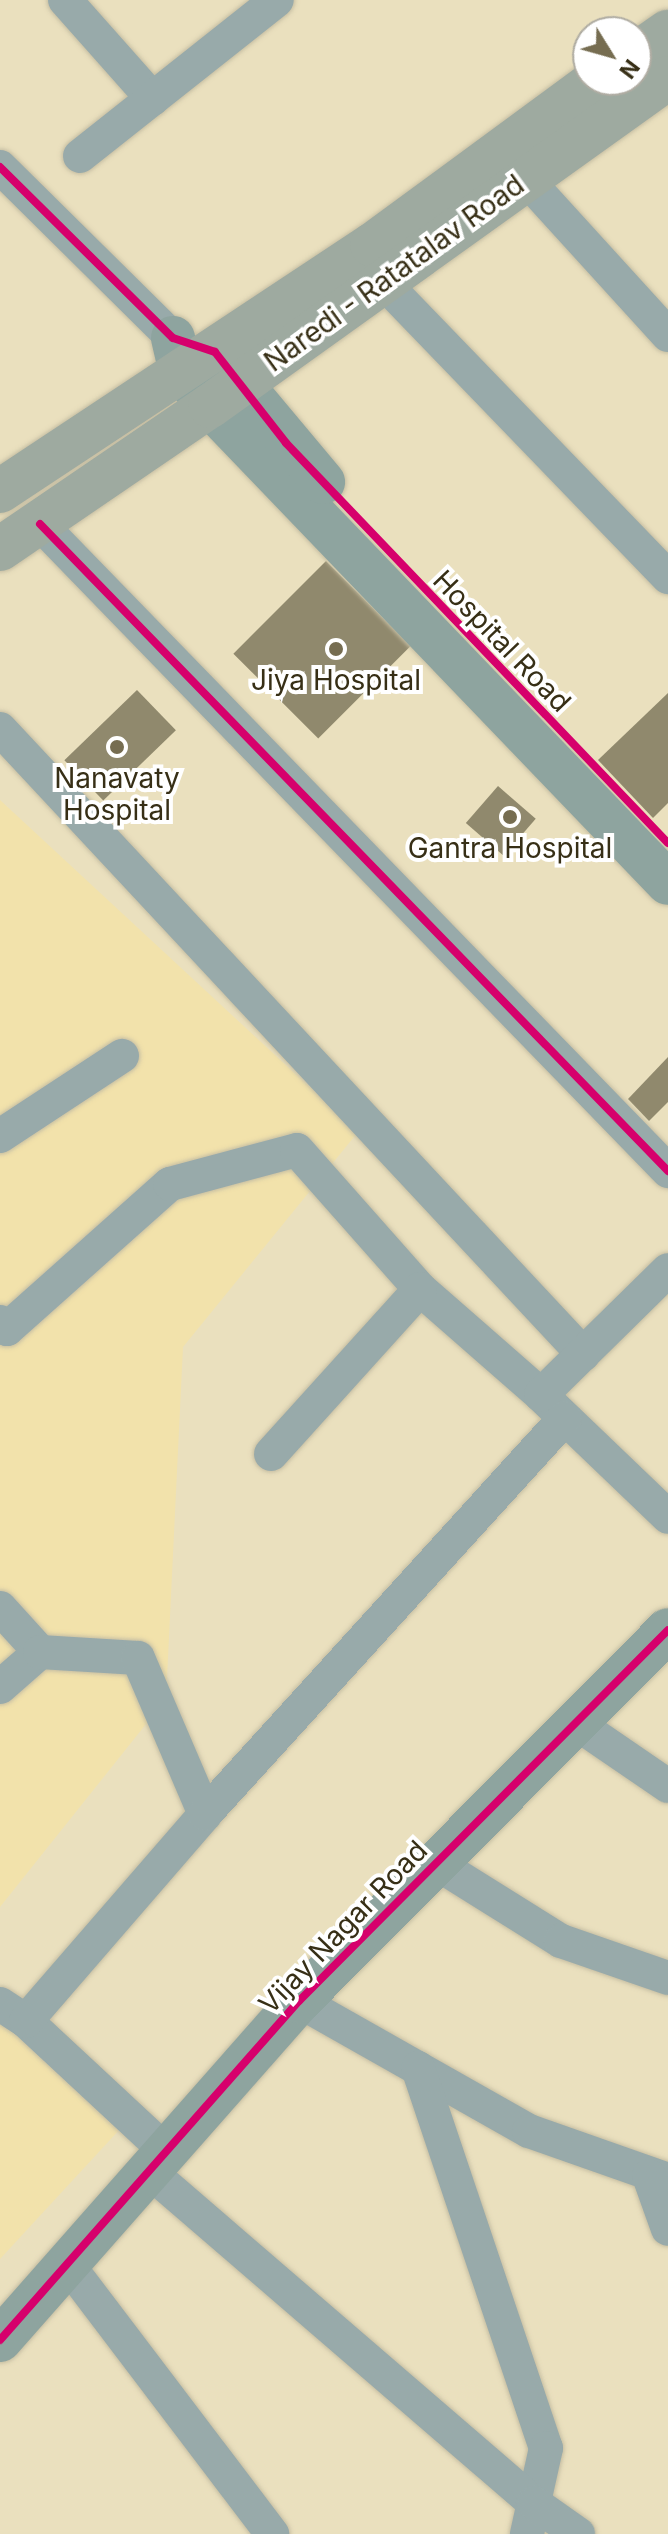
<!DOCTYPE html>
<html>
<head>
<meta charset="utf-8">
<style>
  body { margin:0 }
  #map { position:relative; width:668px; height:2534px; overflow:hidden; background:#eae0be; font-family:Inter,sans-serif }
  div>[style] { position:absolute }
  [style*='--x'] { left:calc(var(--x)*1px); top:calc(var(--y)*1px); width:calc(var(--w)*1px); rotate:calc(var(--a)*1deg) }
  .built>* { inset:0; background:#f2e2ab }
  .building>* { inset:0; background:#90896d; transform-origin:0 0 }
  .roads { filter:drop-shadow(0 0 2px #c6bea3) drop-shadow(0 0 2px #c6bea3) }
  .street>* { height:34px; margin:-17px; padding:0 17px; transform-origin:17px; border-radius:17px; background:#98aaaa }
  .secondary>* { height:44px; margin:-22px; padding:0 22px; transform-origin:22px; border-radius:22px; background:#8ea49f }
  .primary>* { height:44px; margin:-22px; padding:0 22px; transform-origin:22px; border-radius:22px; background:#9eaaa0 }
  .cycleway>* { height:8px; margin:-4px; padding:0 4px; transform-origin:4px; border-radius:4px; background:#d6006c }
  .dots>* { width:22px; height:22px; translate:-50% -50%; box-sizing:border-box; border:4px solid #fff; border-radius:50% }
  span { translate:-50% -50%; white-space:nowrap; text-align:center; line-height:1.15; -webkit-text-stroke:8px #fff; paint-order:stroke }
  .street-label { font-size:28px; color:#372f16 }
  .poi-label { font-size:28px; color:#372f16 }
  .north { position:absolute; left:572px; top:16px; width:80px; height:80px; box-sizing:border-box; background:#fff; border:2px solid #afaca2; border-radius:50%; rotate:127deg; font-size:22px; font-weight:700; line-height:32px; text-align:center; color:#372f16 }
  .north::after { content:''; display:block; margin:auto; width:28px; height:36px; background:#766d51; clip-path:polygon(50% 0,100% 100%,50% 72%,0 100%) }
</style>
</head>
<body>
<div id="map">
  <div class="built">
    <div style="clip-path:polygon(0 800px,358px 1132px,183px 1347px,166px 1699px,0 1907px)"></div>
    <div style="clip-path:polygon(0 2005px,121px 2128px,0 2259px)"></div>
  </div>
  <div class="building">
    <div style="left:326px;top:561px;width:120px;height:131px;rotate:45deg"></div>
    <div style="left:137px;top:690px;width:56px;height:101px;rotate:46deg"></div>
    <div style="clip-path:polygon(668px 693px,668px 803px,653px 818px,598px 760px)"></div>
    <div style="left:498px;top:786px;width:50px;height:49px;rotate:41deg"></div>
    <div style="clip-path:polygon(668px 1057px,668px 1102px,649px 1121px,628px 1099px)"></div>
  </div>
  <div class="roads">
    <div class="street">
      <div style="--x:65;--y:0;--w:132;--a:48.4"></div>
      <div style="--x:80;--y:156;--w:251;--a:-38.4"></div>
      <div style="--x:0;--y:167;--w:243;--a:44.7"></div>
      <div style="--x:526;--y:179;--w:211;--a:47.7"></div>
      <div style="--x:384;--y:283;--w:409;--a:46"></div>
      <div style="--x:40;--y:524;--w:902;--a:45.85"></div>
      <div style="--x:0;--y:729;--w:855;--a:46.99"></div>
      <div style="--x:0;--y:1136;--w:146;--a:-33.3"></div>
      <div style="--x:0;--y:1322;--w:10;--a:45"></div>
      <div style="--x:7;--y:1329;--w:218;--a:-41.7"></div>
      <div style="--x:170;--y:1184;--w:131;--a:-15"></div>
      <div style="--x:297;--y:1150;--w:186;--a:48.5"></div>
      <div style="--x:420;--y:1289;--w:161;--a:41.2"></div>
      <div style="--x:541;--y:1395;--w:176;--a:43.8"></div>
      <div style="--x:541;--y:1395;--w:178;--a:-44.5"></div>
      <div style="--x:271;--y:1454;--w:222;--a:-47.9"></div>
      <div style="--x:0;--y:1608;--w:59;--a:47.7"></div>
      <div style="--x:40;--y:1652;--w:53;--a:138.8"></div>
      <div style="--x:40;--y:1652;--w:98;--a:3.5"></div>
      <div style="--x:138;--y:1658;--w:170;--a:66.8"></div>
      <div style="--x:573;--y:1721;--w:115;--a:34.4"></div>
      <div style="--x:436;--y:1863;--w:147;--a:32"></div>
      <div style="--x:561;--y:1941;--w:113;--a:19.1"></div>
      <div style="--x:299;--y:2001;--w:264;--a:29.5"></div>
      <div style="--x:529;--y:2131;--w:147;--a:19.4"></div>
      <div style="--x:0;--y:2004;--w:31;--a:33"></div>
      <div style="--x:26;--y:2021;--w:192;--a:42.9"></div>
      <div style="--x:26;--y:2021;--w:274;--a:-49.1"></div>
      <div style="--x:205;--y:1814;--w:535;--a:-47.73"></div>
      <div style="--x:418;--y:2068;--w:401;--a:71.4"></div>
      <div style="--x:546;--y:2448;--w:88;--a:102.5"></div>
      <div style="--x:150;--y:2172;--w:507;--a:40.76"></div>
      <div style="--x:534;--y:2503;--w:54;--a:35.2"></div>
      <div style="--x:649;--y:2176;--w:56;--a:70.3"></div>
      <div style="--x:68;--y:2265;--w:338;--a:52.8"></div>
    </div>
    <div class="secondary">
      <div style="--x:173;--y:338;--w:35;--a:77"></div>
      <div style="--x:181;--y:372;--w:45;--a:49.5"></div>
      <div style="--x:210;--y:406;--w:661;--a:46.16"></div>
      <div style="--x:216;--y:354;--w:167;--a:50.1"></div>
      <div style="--x:0;--y:2340;--w:452;--a:-48.6"></div>
      <div style="--x:299;--y:2001;--w:523;--a:-45.15"></div>
    </div>
    <div class="primary">
      <div style="--x:636;--y:54;--w:39;--a:-35"></div>
      <div style="--x:0;--y:491;--w:446;--a:-33.5"></div>
      <div style="--x:372;--y:245;--w:279;--a:-36.3"></div>
      <div style="--x:0;--y:549;--w:254;--a:-34.3"></div>
      <div style="--x:210;--y:406;--w:563;--a:-35.61"></div>
    </div>
  </div>
  <div class="cycleway">
    <div style="--x:0;--y:167;--w:243;--a:44.7"></div>
    <div style="--x:173;--y:338;--w:44;--a:18.4"></div>
    <div style="--x:215;--y:352;--w:115;--a:52"></div>
    <div style="--x:286;--y:443;--w:553;--a:46.32"></div>
    <div style="--x:40;--y:524;--w:902;--a:45.85"></div>
    <div style="--x:0;--y:2340;--w:452;--a:-48.6"></div>
    <div style="--x:299;--y:2001;--w:523;--a:-45.15"></div>
  </div>
  <div class="dots">
    <div style="left:336px;top:649px;background:#766d51"></div>
    <div style="left:117px;top:747px;background:#766d51"></div>
    <div style="left:510px;top:817px;background:#766d51"></div>
  </div>
  <div class="street-label">
    <span style="left:394px;top:273px;rotate:-36deg">Naredi - Ratatalav Road</span>
    <span style="left:502px;top:641px;rotate:46deg">Hospital Road</span>
    <span style="left:343px;top:1927px;rotate:-46deg">Vijay Nagar Road</span>
  </div>
  <div class="poi-label">
    <span style="left:336px;top:680px">Jiya Hospital</span>
    <span style="left:117px;top:794px">Nanavaty<br>Hospital</span>
    <span style="left:510px;top:848px">Gantra Hospital</span>
  </div>
  <div class="north">N</div>
</div>
</body>
</html>
